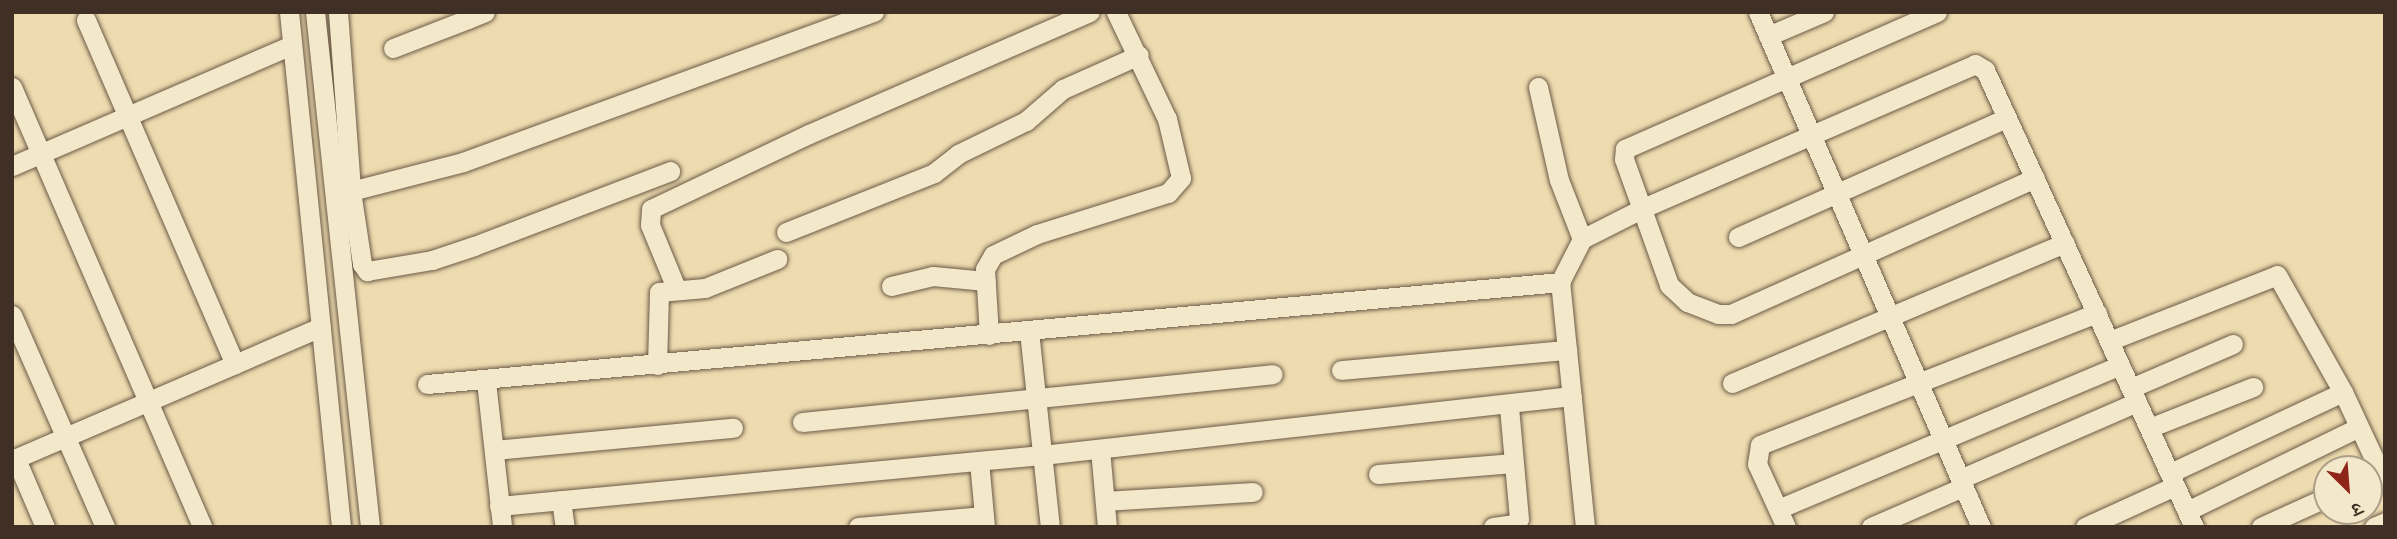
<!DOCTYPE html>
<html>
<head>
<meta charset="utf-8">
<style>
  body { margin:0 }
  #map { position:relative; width:2397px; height:539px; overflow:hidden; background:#eedbaf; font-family:"Sorts Mill Goudy","Noto Serif Devanagari",serif }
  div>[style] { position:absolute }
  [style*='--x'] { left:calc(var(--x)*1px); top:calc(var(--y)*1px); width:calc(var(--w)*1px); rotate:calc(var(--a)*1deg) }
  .roads { filter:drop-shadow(0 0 2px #6b5a47) drop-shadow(0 0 2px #6b5a47) }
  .minor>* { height:19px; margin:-9.5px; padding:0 9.5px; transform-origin:9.5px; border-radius:9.5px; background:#f4e8cb }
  span { translate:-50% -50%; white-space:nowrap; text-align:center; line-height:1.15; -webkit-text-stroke:5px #f4e8cb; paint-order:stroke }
  .frame { position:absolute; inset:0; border:14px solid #3f2f24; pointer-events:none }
  .north { position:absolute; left:2313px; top:455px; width:70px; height:70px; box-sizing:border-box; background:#f4e8cb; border:2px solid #ac9e88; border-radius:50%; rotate:155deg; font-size:19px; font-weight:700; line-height:28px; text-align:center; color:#3f2f24 }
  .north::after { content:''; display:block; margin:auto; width:24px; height:32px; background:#8f2418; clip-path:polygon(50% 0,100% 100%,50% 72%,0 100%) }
</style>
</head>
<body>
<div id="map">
  <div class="roads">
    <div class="minor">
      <div style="--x:289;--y:12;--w:518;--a:84.23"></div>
      <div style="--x:315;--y:12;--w:518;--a:83.9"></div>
      <div style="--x:338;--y:12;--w:179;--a:85.8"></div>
      <div style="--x:351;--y:191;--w:74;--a:81.4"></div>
      <div style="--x:362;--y:264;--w:9;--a:54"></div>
      <div style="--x:367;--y:271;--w:66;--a:-9.6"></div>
      <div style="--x:432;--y:260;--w:44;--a:-18.4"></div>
      <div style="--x:474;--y:246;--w:210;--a:-20.9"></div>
      <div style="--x:466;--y:12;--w:7;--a:74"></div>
      <div style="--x:468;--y:19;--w:18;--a:-22"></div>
      <div style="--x:1758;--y:12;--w:561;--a:66.59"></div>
      <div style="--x:1937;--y:12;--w:341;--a:156.3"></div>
      <div style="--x:1625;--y:149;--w:10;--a:96"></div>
      <div style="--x:1624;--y:159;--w:134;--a:70.3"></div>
      <div style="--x:1669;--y:285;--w:25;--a:43"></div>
      <div style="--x:1687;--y:302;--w:33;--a:21"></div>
      <div style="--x:1718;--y:314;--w:13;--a:0"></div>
      <div style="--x:1731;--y:314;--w:333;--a:-24.1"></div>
      <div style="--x:86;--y:20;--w:375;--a:66.6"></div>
      <div style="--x:1768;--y:36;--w:61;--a:-23.2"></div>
      <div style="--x:393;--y:48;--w:80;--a:-21.1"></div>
      <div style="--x:12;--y:87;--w:479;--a:66.6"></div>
      <div style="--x:1538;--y:87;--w:95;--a:77.3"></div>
      <div style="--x:1559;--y:180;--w:63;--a:68.7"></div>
      <div style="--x:12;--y:166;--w:305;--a:-23.4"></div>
      <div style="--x:351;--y:191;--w:116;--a:-14.5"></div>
      <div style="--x:463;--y:162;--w:438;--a:-20.1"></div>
      <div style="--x:786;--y:232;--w:159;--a:-21.7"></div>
      <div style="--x:934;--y:173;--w:31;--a:-38"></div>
      <div style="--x:958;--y:154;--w:76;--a:-25.9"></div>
      <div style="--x:1026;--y:121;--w:49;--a:-40.9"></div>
      <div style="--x:1063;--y:89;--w:83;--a:-24.1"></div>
      <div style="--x:1738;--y:237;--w:294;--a:-23.9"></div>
      <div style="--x:891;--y:286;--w:43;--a:-13.4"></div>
      <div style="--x:933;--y:276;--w:53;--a:5.4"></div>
      <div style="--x:676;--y:288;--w:68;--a:-112.4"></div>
      <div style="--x:650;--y:225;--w:16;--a:-86"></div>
      <div style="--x:651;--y:209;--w:175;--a:-25.4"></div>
      <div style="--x:809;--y:134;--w:306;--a:-23.5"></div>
      <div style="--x:12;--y:315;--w:232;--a:66.3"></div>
      <div style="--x:1029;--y:331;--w:197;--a:83.9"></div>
      <div style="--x:989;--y:335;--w:66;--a:-93.5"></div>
      <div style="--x:985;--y:269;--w:16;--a:-60"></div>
      <div style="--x:993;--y:255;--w:49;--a:-25.5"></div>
      <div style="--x:1037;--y:234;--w:137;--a:-17.4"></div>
      <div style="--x:1168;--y:193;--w:20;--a:-49"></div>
      <div style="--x:1181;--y:178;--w:61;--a:-103.3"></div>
      <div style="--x:1167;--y:119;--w:119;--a:-115.5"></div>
      <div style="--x:2109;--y:341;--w:180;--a:-21.4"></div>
      <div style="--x:2277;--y:275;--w:134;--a:60.6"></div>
      <div style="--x:2343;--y:392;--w:99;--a:65"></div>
      <div style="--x:657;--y:365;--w:73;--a:-88.4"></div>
      <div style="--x:659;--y:292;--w:46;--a:-5"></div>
      <div style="--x:705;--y:288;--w:78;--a:-21.9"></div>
      <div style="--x:1341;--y:370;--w:227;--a:-5.1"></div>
      <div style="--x:486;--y:381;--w:147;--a:83.7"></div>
      <div style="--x:1732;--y:383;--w:361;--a:-22.8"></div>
      <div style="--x:427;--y:384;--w:1138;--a:-5.14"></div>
      <div style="--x:2131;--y:388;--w:111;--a:-23.3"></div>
      <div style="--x:802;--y:422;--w:473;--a:-5.8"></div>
      <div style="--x:2149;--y:428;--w:112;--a:-21.5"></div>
      <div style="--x:1100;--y:449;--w:78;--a:84.9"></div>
      <div style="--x:494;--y:450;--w:240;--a:-5.3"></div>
      <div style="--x:16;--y:459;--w:74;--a:66.9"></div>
      <div style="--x:12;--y:460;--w:336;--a:-23.3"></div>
      <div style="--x:979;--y:461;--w:66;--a:84.8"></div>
      <div style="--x:2170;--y:473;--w:191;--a:-25.1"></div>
      <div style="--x:1378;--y:474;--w:136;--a:-4.6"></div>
      <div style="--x:1960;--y:479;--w:193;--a:-23.5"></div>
      <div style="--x:561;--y:500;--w:27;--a:82"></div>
      <div style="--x:1105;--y:501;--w:148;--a:-3.5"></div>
      <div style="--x:499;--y:506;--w:545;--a:-5.37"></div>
      <div style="--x:1042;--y:455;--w:533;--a:-6.35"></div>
      <div style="--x:1778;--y:509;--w:371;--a:-22.8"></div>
      <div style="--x:2187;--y:511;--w:191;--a:-26"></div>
      <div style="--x:858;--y:527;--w:126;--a:-5"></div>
      <div style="--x:1493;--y:527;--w:22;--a:-8"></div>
      <div style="--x:1515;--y:524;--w:6;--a:-51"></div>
      <div style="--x:1519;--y:519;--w:113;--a:-95.1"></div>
      <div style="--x:1585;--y:527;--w:246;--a:-95.8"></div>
      <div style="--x:1560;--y:282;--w:48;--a:-62.9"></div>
      <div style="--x:1582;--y:239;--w:68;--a:-26.9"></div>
      <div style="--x:1643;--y:208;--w:362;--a:-23.4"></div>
      <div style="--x:1975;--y:64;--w:12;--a:31"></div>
      <div style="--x:1985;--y:70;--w:503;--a:65.42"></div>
      <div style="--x:1786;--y:527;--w:69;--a:-114.7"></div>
      <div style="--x:1757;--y:464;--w:19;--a:-81"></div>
      <div style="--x:1760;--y:445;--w:362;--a:-21.4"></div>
      <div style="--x:1871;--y:527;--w:100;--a:-23.5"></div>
      <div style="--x:2085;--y:527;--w:99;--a:-24.5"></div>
      <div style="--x:2261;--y:527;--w:72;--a:-24.4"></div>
      <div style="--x:2374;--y:527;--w:12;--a:-24"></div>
    </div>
  </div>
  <div class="frame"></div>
  <div class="north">उ</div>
</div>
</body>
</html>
